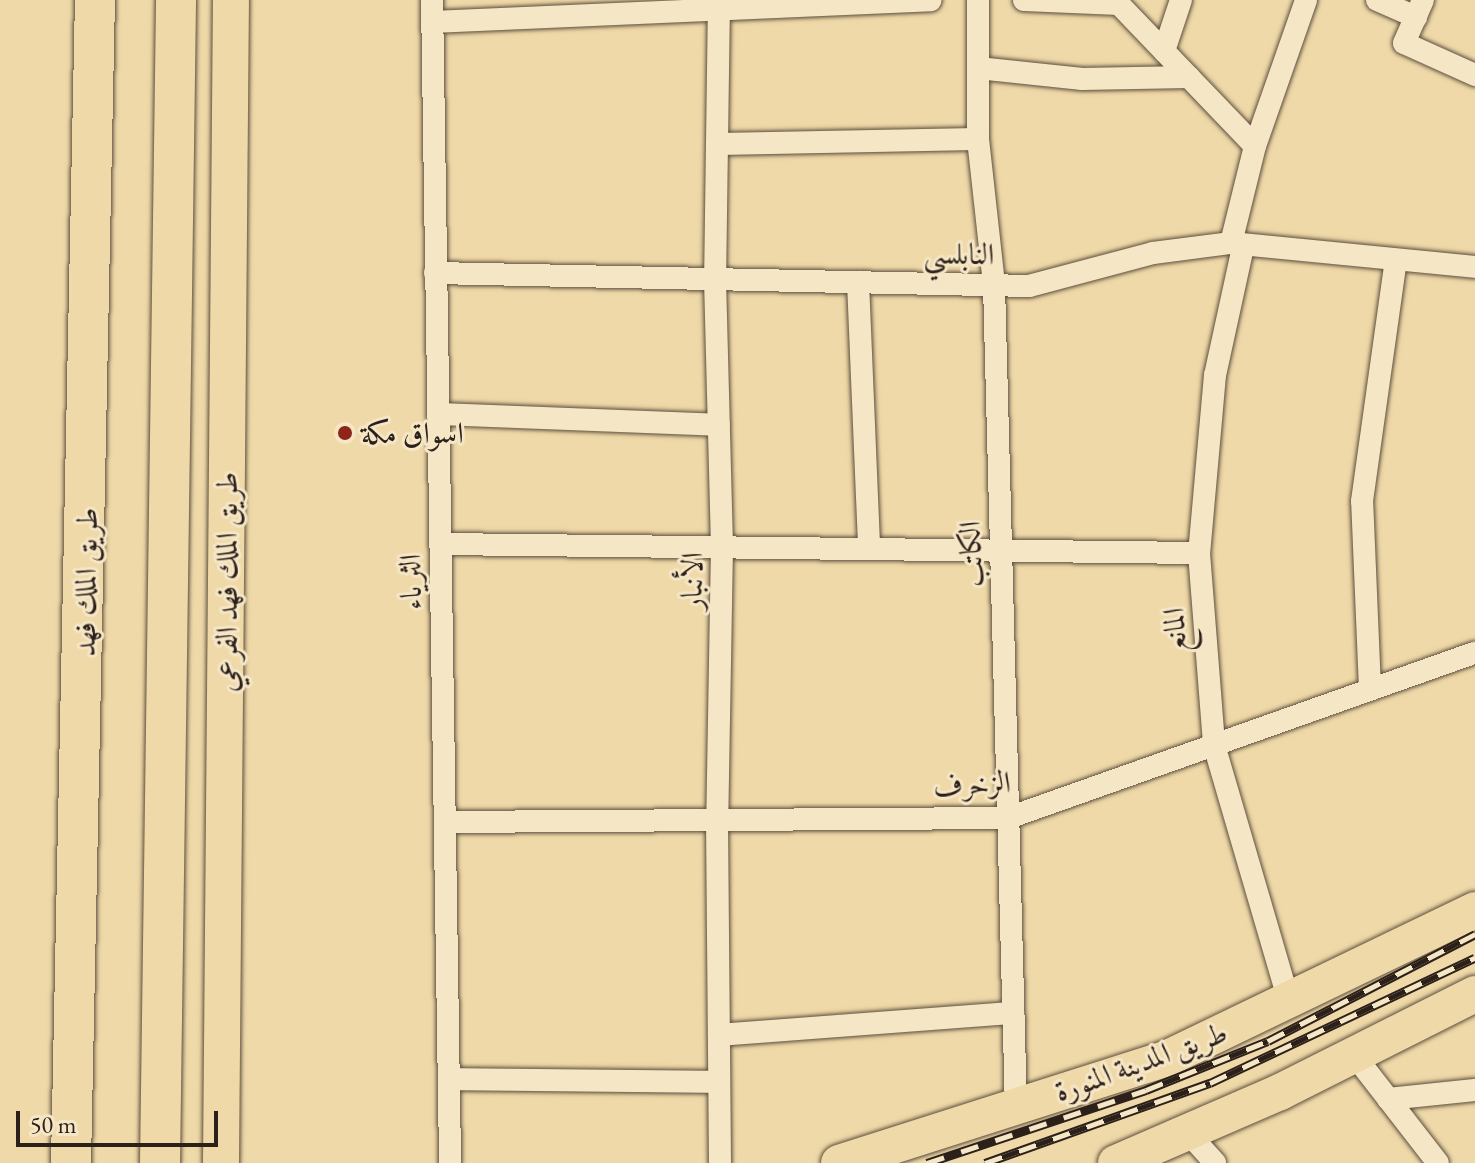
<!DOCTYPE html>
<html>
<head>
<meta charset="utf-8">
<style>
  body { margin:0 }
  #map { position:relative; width:1475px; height:1163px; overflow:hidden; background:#efd9a8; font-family:"EB Garamond",Amiri,serif }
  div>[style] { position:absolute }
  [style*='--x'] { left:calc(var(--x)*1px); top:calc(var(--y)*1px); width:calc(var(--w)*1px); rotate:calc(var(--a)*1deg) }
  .roads { filter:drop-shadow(0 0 2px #5d4e3e) drop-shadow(0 0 2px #5d4e3e) }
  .street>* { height:22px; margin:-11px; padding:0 11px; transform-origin:11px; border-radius:11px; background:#f5e6c6 }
  .primary>* { height:36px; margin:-18px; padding:0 18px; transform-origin:18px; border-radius:18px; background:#efd9a8 }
  .highway>* { height:40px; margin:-20px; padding:0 20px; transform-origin:20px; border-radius:20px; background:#efd9a8 }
  .rail>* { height:9px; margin-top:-4.5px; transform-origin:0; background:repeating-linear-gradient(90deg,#f5e6c6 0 18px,#2c201a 0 36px); box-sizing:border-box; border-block:2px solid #2c201a }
  .dots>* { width:22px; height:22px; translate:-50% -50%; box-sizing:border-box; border:4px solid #f5e6c6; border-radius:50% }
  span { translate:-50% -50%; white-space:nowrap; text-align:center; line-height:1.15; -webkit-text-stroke:6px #f5e6c6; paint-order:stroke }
  .street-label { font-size:30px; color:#2c201a }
  .poi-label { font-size:30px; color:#2c201a }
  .left { translate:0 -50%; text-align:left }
  .scale { position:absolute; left:16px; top:1111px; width:202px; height:36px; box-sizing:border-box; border:4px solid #2c201a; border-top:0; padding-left:10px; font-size:24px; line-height:28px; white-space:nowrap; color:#2c201a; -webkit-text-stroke:6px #f5e6c6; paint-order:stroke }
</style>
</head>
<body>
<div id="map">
  <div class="roads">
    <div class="street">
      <div style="--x:432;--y:0;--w:1163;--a:89.11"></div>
      <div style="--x:719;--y:0;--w:279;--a:90.8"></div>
      <div style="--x:715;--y:279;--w:268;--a:88.5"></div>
      <div style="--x:722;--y:547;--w:273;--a:91"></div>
      <div style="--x:717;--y:820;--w:343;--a:89.5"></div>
      <div style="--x:978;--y:0;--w:139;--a:90"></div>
      <div style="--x:978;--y:139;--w:147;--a:83.7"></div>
      <div style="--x:994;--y:285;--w:822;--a:88.47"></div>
      <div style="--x:1024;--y:0;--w:95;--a:2.4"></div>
      <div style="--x:1115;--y:0;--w:202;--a:46.2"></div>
      <div style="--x:1377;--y:0;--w:43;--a:23.6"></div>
      <div style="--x:1423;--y:0;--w:47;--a:113.8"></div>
      <div style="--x:1404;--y:43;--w:78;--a:24.3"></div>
      <div style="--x:432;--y:22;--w:499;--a:-2.5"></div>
      <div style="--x:1164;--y:51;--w:54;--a:-71.6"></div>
      <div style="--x:978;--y:68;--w:105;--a:6"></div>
      <div style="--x:1082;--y:79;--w:107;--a:-1.1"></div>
      <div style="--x:717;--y:144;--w:261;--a:-1.1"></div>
      <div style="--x:1231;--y:243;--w:100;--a:-76.1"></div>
      <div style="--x:1255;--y:146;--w:155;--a:-70.7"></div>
      <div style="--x:1243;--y:247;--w:131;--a:102.3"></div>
      <div style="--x:1215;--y:375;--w:179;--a:95.1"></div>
      <div style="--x:1199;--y:553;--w:193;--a:85.5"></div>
      <div style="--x:1214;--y:745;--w:268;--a:73.7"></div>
      <div style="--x:435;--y:273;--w:594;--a:1.25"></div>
      <div style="--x:1029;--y:286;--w:128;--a:-14.9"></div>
      <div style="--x:1153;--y:253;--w:79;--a:-7.3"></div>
      <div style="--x:1231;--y:243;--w:245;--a:5.6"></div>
      <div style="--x:858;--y:282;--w:267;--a:87.6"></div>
      <div style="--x:438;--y:414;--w:281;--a:2.2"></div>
      <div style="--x:440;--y:544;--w:759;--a:0.68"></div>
      <div style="--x:1370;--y:689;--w:188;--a:-92.4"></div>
      <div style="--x:1362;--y:501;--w:243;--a:-82"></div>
      <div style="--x:445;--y:822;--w:563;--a:-0.41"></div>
      <div style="--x:1008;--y:818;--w:495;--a:-19.5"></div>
      <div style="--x:719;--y:1035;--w:295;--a:-4.3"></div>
      <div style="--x:1355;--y:1056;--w:135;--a:52.2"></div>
      <div style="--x:449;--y:1079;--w:270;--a:0.6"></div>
      <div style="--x:1388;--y:1099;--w:87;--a:-5.9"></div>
      <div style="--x:1189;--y:1134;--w:39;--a:48"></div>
    </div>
    <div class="primary">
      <div style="--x:221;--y:1163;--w:1163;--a:-89.51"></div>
      <div style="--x:839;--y:1163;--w:345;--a:-17.7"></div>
      <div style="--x:1168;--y:1058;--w:341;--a:-25.7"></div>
      <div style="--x:1116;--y:1163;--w:179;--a:-23.4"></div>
      <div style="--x:1280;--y:1092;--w:218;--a:-26.7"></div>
    </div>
    <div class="highway">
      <div style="--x:71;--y:1163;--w:1163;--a:-88.82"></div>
      <div style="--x:160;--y:1163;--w:1163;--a:-89.21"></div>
    </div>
  </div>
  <div class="rail">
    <div style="--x:927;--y:1163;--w:231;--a:-18.4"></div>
    <div style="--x:1146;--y:1090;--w:131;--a:-21.9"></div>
    <div style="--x:1268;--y:1041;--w:233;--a:-27.3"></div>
    <div style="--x:985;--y:1163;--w:239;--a:-19.6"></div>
    <div style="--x:1210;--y:1083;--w:293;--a:-25.3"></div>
  </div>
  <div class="dots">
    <div style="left:345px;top:433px;background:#8f2418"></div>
  </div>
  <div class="street-label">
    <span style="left:959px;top:254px;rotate:1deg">النابلسي</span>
    <span style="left:971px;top:554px;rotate:-92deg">الكاتب</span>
    <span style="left:692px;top:581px;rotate:-89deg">الأنبار</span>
    <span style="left:86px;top:582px;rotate:-89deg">طريق الملك فهد</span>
    <span style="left:227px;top:582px;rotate:-90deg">طريق الملك فهد الفرعي</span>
    <span style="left:411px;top:582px;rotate:-91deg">الثرياء</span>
    <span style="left:1175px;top:630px;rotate:-94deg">المانع</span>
    <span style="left:972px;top:785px;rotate:-4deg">الزخرف</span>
    <span style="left:1141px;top:1062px;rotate:-20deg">طريق المدينة المنورة</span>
  </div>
  <div class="poi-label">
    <span class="left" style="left:361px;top:433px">اسواق مكة</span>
  </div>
  <div class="scale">50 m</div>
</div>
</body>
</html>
